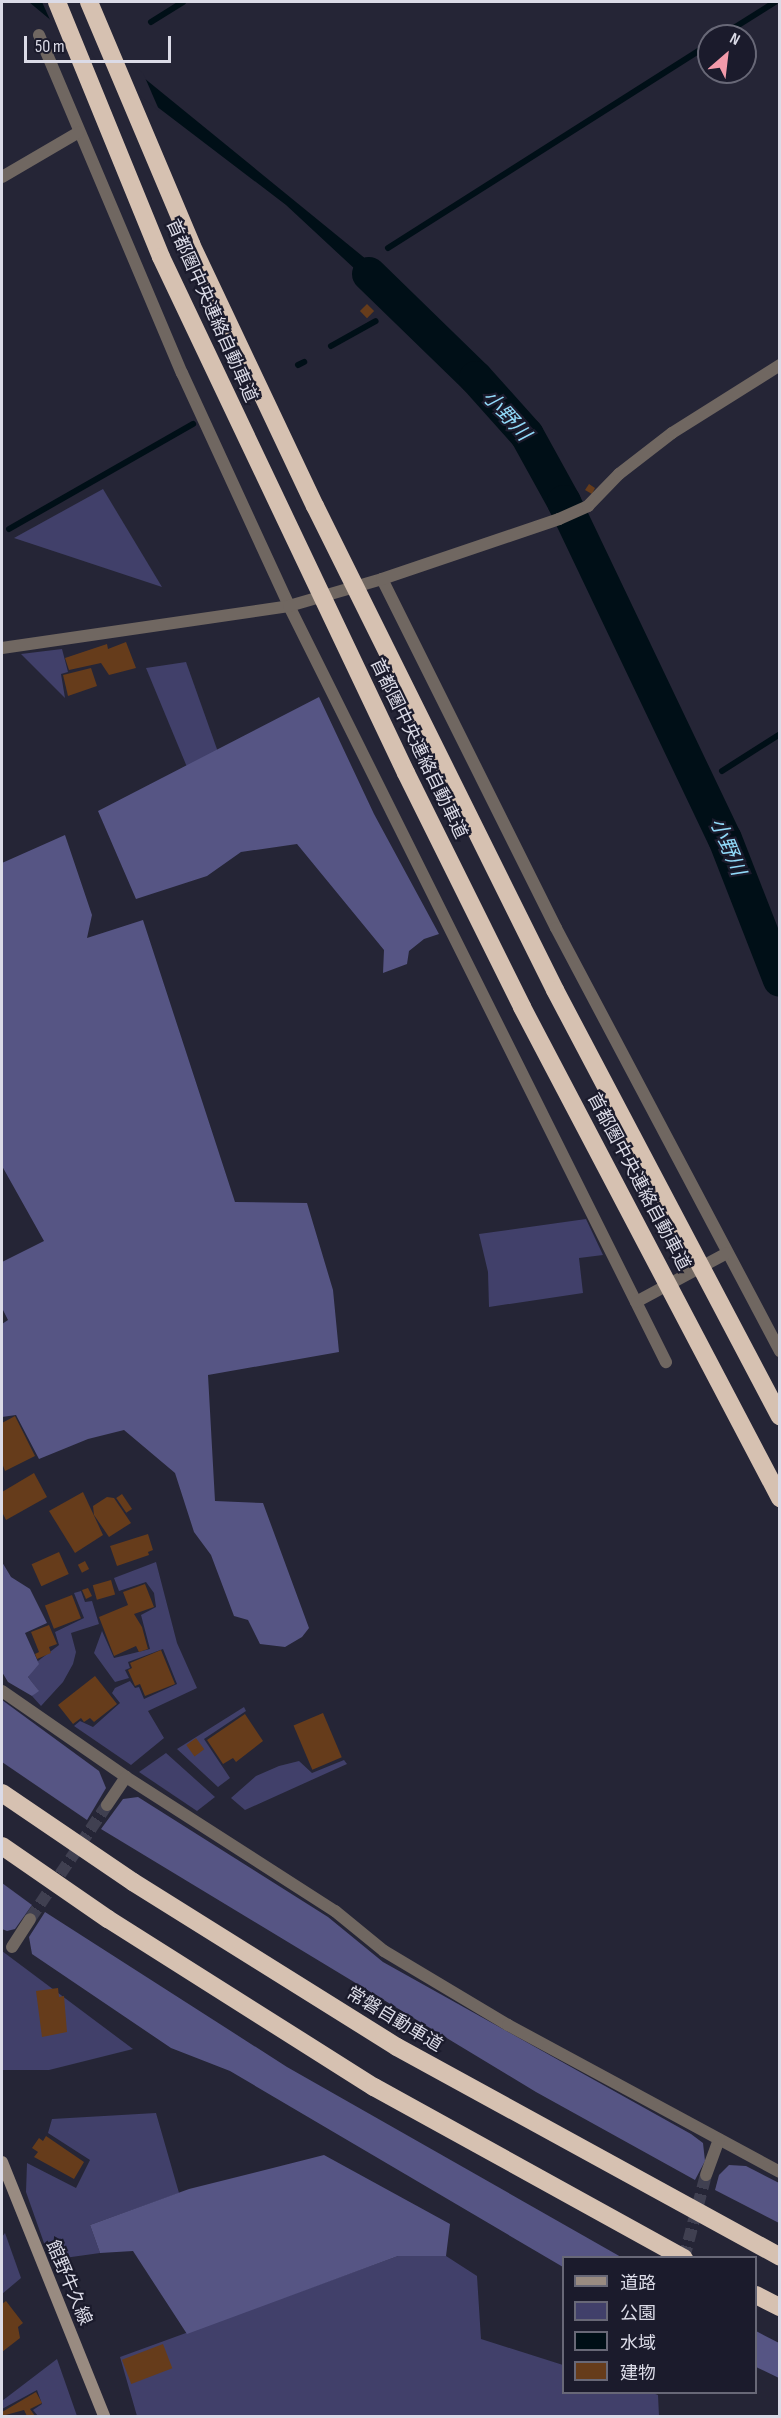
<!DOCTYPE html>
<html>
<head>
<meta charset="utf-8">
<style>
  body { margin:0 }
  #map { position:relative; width:781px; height:2418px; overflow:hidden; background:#252536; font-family:"Sofia Sans Condensed","Noto Sans JP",sans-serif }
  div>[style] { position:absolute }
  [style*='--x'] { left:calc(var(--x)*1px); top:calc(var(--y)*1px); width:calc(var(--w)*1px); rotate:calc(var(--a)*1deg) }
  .green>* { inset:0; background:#41406a }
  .forest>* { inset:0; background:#565584 }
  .water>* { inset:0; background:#000f17 }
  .pier>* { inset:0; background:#252536 }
  .stream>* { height:6px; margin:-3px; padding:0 3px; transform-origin:3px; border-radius:3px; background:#000f17 }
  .river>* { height:34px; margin:-17px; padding:0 17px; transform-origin:17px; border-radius:17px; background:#000f17 }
  .building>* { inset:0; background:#663c1b; transform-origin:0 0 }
  .minor-tunnel>* { height:12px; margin-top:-6px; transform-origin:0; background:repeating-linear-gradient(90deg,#404051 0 12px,transparent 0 18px) }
  .minor>* { height:12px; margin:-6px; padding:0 6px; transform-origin:6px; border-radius:6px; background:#706761 }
  .secondary>* { height:12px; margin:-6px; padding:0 6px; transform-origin:6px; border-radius:6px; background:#998b81 }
  .motorway>* { height:18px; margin:-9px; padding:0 9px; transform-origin:9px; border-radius:9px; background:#d6c1b1 }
  .motorway-bridge>* { height:18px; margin:-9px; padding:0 9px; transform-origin:9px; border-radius:9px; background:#d6c1b1 }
  span { translate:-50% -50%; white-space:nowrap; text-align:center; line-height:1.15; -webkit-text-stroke:4.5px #1b1b2c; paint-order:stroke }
  .street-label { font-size:18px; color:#dbdbe7 }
  .water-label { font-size:20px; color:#91daf9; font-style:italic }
  .frame { position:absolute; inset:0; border:3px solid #dbdbe7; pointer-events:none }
  .legend { position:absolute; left:562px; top:2256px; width:195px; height:138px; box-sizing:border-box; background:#1b1b2c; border:2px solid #686877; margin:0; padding:8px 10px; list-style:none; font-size:18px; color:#dbdbe7 }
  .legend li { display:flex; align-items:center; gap:12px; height:30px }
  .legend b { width:30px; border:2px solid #686877 }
  .north { position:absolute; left:697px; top:24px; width:60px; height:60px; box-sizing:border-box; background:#1b1b2c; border:2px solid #686877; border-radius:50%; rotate:28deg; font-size:16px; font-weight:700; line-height:24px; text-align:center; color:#dbdbe7 }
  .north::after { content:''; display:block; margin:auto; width:21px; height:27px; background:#f39aaa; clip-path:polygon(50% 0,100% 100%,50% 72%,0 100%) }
  .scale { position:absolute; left:24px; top:36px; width:147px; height:27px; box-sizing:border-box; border:3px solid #dbdbe7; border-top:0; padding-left:8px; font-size:18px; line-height:21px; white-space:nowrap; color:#dbdbe7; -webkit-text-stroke:4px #1b1b2c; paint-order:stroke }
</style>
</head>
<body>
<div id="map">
  <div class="green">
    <div style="clip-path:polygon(103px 489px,162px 587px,14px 538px)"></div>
    <div style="clip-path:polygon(62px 649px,68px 672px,61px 674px,65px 698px,21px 654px)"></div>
    <div style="clip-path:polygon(186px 662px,218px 752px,187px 767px,146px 668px)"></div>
    <div style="clip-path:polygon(586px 1219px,603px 1255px,579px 1258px,583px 1293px,489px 1307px,488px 1272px,479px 1234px)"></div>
    <div style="clip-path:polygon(156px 1562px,177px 1643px,197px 1688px,148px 1711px,164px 1738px,131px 1765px,74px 1726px,80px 1721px,93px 1727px,120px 1703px,112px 1693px,115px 1688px,130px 1681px,135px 1688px,139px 1687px,144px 1699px,177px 1684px,163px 1649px,128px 1662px,130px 1668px,125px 1670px,129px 1678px,115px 1682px,94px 1653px,102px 1631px,114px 1658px,150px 1649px,141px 1615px,156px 1607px,154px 1593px,146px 1582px,119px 1591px,114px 1578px)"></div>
    <div style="clip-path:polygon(81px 1591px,85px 1602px,92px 1601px,99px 1624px,71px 1633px,76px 1652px,73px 1664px,63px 1682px,41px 1706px,32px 1696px,38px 1690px,28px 1677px,38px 1661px,59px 1645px,55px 1632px,84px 1618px,74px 1593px)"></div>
    <div style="clip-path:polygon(244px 1707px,246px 1711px,204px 1739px,230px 1778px,218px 1787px,177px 1749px)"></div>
    <div style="clip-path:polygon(166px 1753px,215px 1797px,197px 1811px,139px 1772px)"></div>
    <div style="clip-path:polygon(344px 1760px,347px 1764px,245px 1810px,231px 1798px,256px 1776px,279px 1766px,299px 1761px,312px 1773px)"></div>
    <div style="clip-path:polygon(2px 1951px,133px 2049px,49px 2070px,2px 2070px)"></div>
    <div style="clip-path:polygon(156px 2113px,179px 2193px,90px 2225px,100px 2253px,50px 2260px,26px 2192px,27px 2163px,76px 2188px,90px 2160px,48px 2133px,52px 2119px)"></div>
    <div style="clip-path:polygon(5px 2233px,21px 2278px,2px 2294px,2px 2237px)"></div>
    <div style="clip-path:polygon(398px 2256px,446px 2256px,477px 2276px,481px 2339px,563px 2365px,564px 2392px,650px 2392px,658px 2395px,659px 2416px,137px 2416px,120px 2357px)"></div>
    <div style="clip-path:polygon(57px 2359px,77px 2416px,38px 2416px,33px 2410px,42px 2404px,37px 2390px,2px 2409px,2px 2401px)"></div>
  </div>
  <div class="forest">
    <div style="clip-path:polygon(319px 697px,374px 814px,439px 934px,424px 939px,409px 951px,407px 964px,383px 973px,384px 950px,297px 844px,241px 852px,207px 876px,136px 899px,98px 811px)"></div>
    <div style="clip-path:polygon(65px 835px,92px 915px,87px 938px,143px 920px,235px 1202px,307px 1203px,333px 1290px,339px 1352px,208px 1375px,215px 1501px,263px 1503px,309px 1628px,302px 1637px,285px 1647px,260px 1644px,248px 1620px,234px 1616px,211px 1555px,194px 1532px,175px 1473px,124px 1430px,88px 1439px,39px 1459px,16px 1415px,2px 1417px,2px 1324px,8px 1320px,2px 1308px,2px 1262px,44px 1241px,2px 1166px,2px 863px)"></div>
    <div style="clip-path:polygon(2px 1562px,11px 1577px,30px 1589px,47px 1623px,25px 1633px,39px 1664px,28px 1677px,39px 1691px,32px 1696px,8px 1682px,2px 1672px)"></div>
    <div style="clip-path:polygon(2px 1700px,99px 1771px,106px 1788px,87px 1820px,2px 1762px)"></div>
    <div style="clip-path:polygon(138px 1797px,328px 1917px,383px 1962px,691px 2134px,703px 2143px,705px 2161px,695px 2180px,536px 2092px,101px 1829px,123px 1799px)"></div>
    <div style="clip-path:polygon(2px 1883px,32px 1905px,15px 1929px,7px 1931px,2px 1929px)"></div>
    <div style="clip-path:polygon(45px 1912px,287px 2067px,621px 2257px,564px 2258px,563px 2267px,230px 2071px,171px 2048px,32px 1954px,29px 1937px)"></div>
    <div style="clip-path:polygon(324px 2155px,450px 2224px,446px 2256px,398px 2256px,187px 2334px,133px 2251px,100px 2253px,90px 2225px,189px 2189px)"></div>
    <div style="clip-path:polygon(729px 2165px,746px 2166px,779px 2183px,779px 2223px,715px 2190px,719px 2175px)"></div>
    <div style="clip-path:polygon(756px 2331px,779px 2343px,779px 2378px,756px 2367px)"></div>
  </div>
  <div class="water">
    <div style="clip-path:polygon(29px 2px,47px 2px,133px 69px,372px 264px,371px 268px,407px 302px,399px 310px,286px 205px,126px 83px)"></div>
  </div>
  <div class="pier">
    <div style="clip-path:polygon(42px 2px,52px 2px,143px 73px,160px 112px,51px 22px)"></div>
  </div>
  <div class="stream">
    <div style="--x:151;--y:22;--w:38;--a:-32"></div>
    <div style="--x:721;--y:36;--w:64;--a:-32.2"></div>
    <div style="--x:388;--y:248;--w:380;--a:-32.4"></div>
    <div style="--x:331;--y:346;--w:51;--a:-29.1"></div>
    <div style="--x:298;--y:365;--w:7;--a:-27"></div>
    <div style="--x:9;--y:529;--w:212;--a:-29.7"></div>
    <div style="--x:722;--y:771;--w:69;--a:-32.5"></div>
  </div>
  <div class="river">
    <div style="--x:369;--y:274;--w:149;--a:44.2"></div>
    <div style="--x:476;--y:378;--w:76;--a:48.2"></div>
    <div style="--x:527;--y:435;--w:77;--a:61.1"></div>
    <div style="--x:564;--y:502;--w:373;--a:64.5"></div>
    <div style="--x:725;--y:839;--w:151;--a:68.7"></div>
  </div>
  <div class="building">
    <div style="left:367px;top:304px;width:10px;height:10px;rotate:45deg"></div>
    <div style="clip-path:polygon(589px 484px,595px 488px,592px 494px,585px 490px)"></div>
    <div style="clip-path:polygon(126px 642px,136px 668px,109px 675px,101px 663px,69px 670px,65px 658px,107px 644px,108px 649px)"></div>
    <div style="clip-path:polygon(91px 668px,97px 686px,68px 696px,63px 675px)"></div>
    <div style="clip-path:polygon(15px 1416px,35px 1456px,5px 1471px,2px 1463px,2px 1423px)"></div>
    <div style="clip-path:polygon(34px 1473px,47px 1497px,6px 1520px,2px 1512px,2px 1492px)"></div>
    <div style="clip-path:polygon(83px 1492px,103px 1535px,75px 1553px,49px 1511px)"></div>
    <div style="left:122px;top:1494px;width:18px;height:7px;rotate:56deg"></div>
    <div style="clip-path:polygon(107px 1497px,114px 1498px,131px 1523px,109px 1537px,94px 1515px,93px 1506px)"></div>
    <div style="clip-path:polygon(148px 1534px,153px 1550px,148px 1552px,149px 1555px,117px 1566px,110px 1546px)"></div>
    <div style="left:59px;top:1552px;width:24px;height:30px;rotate:66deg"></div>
    <div style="left:85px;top:1561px;width:9px;height:8px;rotate:63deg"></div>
    <div style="left:111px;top:1580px;width:15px;height:19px;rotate:74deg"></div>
    <div style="clip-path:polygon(145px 1584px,154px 1607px,134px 1614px,142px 1627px,148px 1649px,139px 1652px,136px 1646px,114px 1656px,99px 1617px,128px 1605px,123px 1592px)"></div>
    <div style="clip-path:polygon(88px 1588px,92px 1596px,86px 1599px,82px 1590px)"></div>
    <div style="left:72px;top:1595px;width:25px;height:29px;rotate:69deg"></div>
    <div style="clip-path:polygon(49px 1625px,57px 1644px,49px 1647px,51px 1653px,37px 1659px,35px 1654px,39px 1652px,31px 1632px)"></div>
    <div style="clip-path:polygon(161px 1650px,175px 1684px,145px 1696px,140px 1684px,135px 1686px,128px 1670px,132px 1668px,130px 1663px)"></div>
    <div style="clip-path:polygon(95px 1676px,117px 1704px,94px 1722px,90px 1718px,84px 1722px,81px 1718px,73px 1724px,58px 1705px)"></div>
    <div style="left:323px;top:1713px;width:48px;height:32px;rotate:67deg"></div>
    <div style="clip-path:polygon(245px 1714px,263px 1741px,236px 1762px,233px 1758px,223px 1764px,207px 1740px)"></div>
    <div style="left:196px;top:1738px;width:14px;height:12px;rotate:54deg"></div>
    <div style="clip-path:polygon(58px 1988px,59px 1997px,64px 1996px,67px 2032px,42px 2037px,36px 1991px)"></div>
    <div style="clip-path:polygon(46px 2136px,84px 2162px,74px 2179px,34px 2157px,38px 2152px,32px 2148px,39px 2138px,43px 2141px)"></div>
    <div style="clip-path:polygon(6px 2301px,23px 2323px,18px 2327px,20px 2338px,2px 2352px,2px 2304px)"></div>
    <div style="left:163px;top:2344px;width:26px;height:44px;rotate:69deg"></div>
    <div style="clip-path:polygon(36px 2392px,42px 2403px,30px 2409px,35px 2416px,27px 2416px,24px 2410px,2px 2416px,2px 2412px)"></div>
  </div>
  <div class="minor-tunnel">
    <div style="--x:30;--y:1919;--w:138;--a:-56"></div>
    <div style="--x:684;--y:2258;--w:86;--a:-75.2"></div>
  </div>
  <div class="minor">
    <div style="--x:39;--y:35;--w:367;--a:67.1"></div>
    <div style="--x:182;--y:373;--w:256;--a:65.3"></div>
    <div style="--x:289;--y:606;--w:845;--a:63.5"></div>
    <div style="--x:2;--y:177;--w:89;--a:-30.3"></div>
    <div style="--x:382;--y:579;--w:390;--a:63.5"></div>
    <div style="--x:556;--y:928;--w:479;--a:62.1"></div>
    <div style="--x:2;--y:648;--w:290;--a:-8.3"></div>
    <div style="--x:289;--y:606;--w:97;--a:-16.2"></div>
    <div style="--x:382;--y:579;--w:187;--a:-18.7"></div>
    <div style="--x:559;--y:519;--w:32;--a:-24"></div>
    <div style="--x:588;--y:506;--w:45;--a:-45.9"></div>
    <div style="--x:619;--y:474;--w:67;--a:-37.7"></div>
    <div style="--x:672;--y:433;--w:128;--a:-32.2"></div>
    <div style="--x:636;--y:1302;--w:103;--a:-28.3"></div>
    <div style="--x:2;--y:1691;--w:151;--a:34.7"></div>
    <div style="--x:126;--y:1777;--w:248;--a:32.7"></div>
    <div style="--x:335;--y:1911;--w:63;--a:39.2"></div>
    <div style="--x:384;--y:1951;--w:144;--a:30.8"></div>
    <div style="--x:508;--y:2025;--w:309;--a:28.4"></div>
    <div style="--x:107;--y:1805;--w:34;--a:-56"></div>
    <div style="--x:12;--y:1947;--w:33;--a:-57"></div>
    <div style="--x:706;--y:2175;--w:38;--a:-70"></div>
  </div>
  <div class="secondary">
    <div style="--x:2;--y:2162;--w:274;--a:68.1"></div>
  </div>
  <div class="motorway">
    <div style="--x:2;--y:1793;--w:158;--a:34.2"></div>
    <div style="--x:133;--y:1882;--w:311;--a:32"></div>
    <div style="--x:397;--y:2047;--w:437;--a:28.7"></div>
    <div style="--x:2;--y:1846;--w:129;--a:34.6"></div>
    <div style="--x:108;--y:1919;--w:315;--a:32.3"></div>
    <div style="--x:374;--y:2087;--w:354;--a:28.9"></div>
    <div style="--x:756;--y:2295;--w:27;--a:27"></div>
  </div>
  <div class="motorway-bridge">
    <div style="--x:57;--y:2;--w:275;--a:67.8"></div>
    <div style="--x:161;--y:257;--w:571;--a:64.6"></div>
    <div style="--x:406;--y:773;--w:261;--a:63.6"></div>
    <div style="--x:522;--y:1007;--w:555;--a:62.28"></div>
    <div style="--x:89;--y:2;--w:263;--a:67.1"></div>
    <div style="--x:191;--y:244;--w:290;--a:64.7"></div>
    <div style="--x:315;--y:506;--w:540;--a:63.62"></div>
    <div style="--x:555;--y:990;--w:482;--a:62.2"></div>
  </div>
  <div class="street-label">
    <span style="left:211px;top:311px;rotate:66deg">首都圏中央連絡自動車道</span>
    <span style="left:418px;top:749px;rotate:64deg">首都圏中央連絡自動車道</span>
    <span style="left:638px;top:1182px;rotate:62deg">首都圏中央連絡自動車道</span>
    <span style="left:394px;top:2020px;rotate:31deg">常磐自動車道</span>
    <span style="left:68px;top:2283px;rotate:67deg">館野牛久線</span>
  </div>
  <div class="water-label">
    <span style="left:506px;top:416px;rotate:48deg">小野川</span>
    <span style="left:727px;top:847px;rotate:67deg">小野川</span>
  </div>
  <div class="frame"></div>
  <ul class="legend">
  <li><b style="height:8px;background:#998b81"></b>道路</li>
  <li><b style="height:16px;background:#41406a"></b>公園</li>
  <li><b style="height:16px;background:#000f17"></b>水域</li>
  <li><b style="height:16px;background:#663c1b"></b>建物</li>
  </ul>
  <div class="north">N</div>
  <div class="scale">50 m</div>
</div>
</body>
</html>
